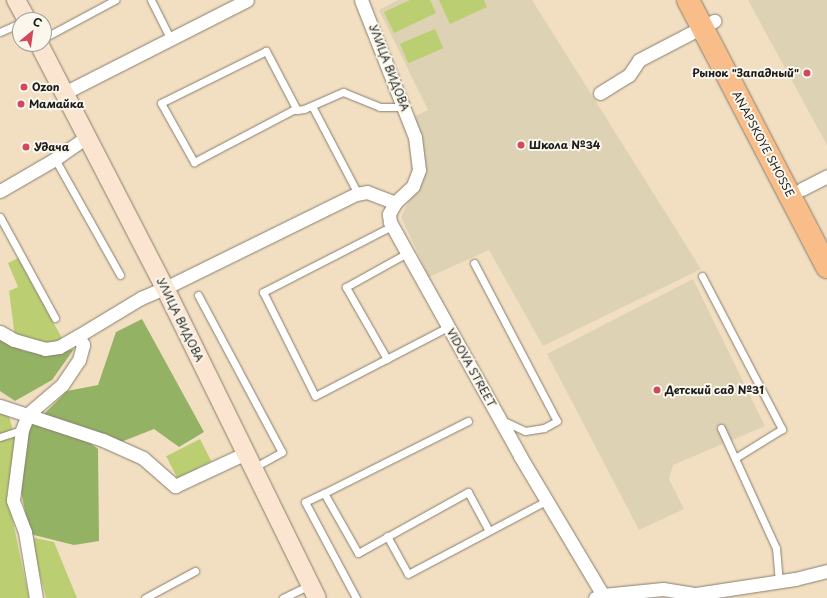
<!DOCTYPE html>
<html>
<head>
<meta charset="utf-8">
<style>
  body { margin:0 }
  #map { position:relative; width:827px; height:598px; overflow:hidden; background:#f2dfc1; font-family:"Playpen Sans",sans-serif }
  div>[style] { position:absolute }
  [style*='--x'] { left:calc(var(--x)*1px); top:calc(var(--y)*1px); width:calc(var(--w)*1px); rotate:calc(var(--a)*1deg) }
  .built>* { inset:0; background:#ddd2b4 }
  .green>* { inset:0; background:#bbcf72; transform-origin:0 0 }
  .forest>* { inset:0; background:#94b264 }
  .roads { filter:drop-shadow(0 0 1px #877e6e) drop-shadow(0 0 1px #877e6e) }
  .lane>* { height:7px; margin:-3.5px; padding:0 3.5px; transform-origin:3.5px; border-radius:3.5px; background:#fff }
  .street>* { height:13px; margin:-6.5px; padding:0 6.5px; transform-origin:6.5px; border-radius:6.5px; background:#fff }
  .secondary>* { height:18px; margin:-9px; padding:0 9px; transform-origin:9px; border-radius:9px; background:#fce5d0 }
  .highway>* { height:22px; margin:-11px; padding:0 11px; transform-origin:11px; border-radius:11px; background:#f8bd89 }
  .dots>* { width:11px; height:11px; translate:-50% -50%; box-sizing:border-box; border:2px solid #fbf7ec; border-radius:50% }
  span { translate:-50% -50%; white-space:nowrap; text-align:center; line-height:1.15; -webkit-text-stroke:4px #fbf7ec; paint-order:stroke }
  .street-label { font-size:11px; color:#1c1c1c }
  .poi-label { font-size:11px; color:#1c1c1c; font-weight:700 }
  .right { translate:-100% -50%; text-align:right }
  .left { translate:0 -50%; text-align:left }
  .north { position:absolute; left:12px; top:12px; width:40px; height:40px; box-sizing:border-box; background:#fbf7ec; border:1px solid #a29f99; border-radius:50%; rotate:29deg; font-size:11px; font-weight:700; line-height:16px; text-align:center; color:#1c1c1c }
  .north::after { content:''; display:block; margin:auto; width:14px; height:18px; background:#d1495b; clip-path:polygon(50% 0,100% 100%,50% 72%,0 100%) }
</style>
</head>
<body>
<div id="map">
  <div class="built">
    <div style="clip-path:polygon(398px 0,532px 0,701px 269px,543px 346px,489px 250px,429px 277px,401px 217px,423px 173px,415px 116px,428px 110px,379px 10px)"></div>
    <div style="clip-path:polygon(748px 0,827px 0,827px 145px)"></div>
    <div style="clip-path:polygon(693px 279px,765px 426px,673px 465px,669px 479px,684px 509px,639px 530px,547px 354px)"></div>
  </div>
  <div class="green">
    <div style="clip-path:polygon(410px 0,430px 0,436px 13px,394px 33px,384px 12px)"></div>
    <div style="clip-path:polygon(439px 0,484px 0,487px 7px,450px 24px)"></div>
    <div style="left:435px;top:29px;width:21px;height:38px;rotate:67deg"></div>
    <div style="clip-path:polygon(18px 258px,63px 340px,45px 345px,15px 337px,9px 291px,18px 287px,8px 263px)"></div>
    <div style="clip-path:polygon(0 410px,8px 412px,16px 442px,7px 493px,29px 598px,0 598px)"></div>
    <div style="left:200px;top:439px;width:25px;height:38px;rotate:63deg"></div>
    <div style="clip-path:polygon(30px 537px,54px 542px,77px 598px,46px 598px)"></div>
  </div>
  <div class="forest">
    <div style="clip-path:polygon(142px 319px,204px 432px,179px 447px,154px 429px,121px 442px,44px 414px,67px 391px,98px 385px,116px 332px)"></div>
    <div style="clip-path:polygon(0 337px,24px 351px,49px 355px,74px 349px,52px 380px,15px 401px,0 391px)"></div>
    <div style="clip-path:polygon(34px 419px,85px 439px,98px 449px,99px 541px,74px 545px,30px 534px,21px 492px,27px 432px)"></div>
  </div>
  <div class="roads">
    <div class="lane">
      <div style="--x:151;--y:0;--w:42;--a:63.4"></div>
      <div style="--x:0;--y:32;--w:22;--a:-24"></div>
      <div style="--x:44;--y:38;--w:81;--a:-28.2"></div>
      <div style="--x:312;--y:106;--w:99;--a:62.4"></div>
      <div style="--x:297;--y:110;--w:67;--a:-117.7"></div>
      <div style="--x:266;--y:51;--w:117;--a:153.7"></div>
      <div style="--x:161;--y:103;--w:68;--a:60.8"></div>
      <div style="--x:194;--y:162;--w:112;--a:-27.7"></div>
      <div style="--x:293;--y:110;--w:4;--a:0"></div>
      <div style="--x:297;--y:110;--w:7;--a:-8"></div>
      <div style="--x:304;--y:109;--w:43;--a:-23.6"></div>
      <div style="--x:343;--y:92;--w:40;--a:22"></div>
      <div style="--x:380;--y:107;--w:23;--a:0"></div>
      <div style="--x:55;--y:159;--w:133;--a:60.7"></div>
      <div style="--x:0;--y:217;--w:115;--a:61.4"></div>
      <div style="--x:392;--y:226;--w:145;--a:152.9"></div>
      <div style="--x:263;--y:292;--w:116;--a:63.4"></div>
      <div style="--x:315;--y:396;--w:150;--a:-27.4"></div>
      <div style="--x:474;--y:263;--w:178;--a:62.3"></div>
      <div style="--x:557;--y:421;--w:15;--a:152"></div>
      <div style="--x:544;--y:428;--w:19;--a:171"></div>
      <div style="--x:525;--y:431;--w:26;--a:-155"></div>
      <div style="--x:702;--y:276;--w:173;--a:62.4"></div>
      <div style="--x:782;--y:429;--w:55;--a:148.3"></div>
      <div style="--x:198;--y:295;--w:178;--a:61.9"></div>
      <div style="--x:282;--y:452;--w:33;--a:151"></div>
      <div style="--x:387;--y:359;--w:83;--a:-119.7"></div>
      <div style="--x:346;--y:287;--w:70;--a:-29.1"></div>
      <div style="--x:468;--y:421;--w:161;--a:153.4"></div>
      <div style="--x:324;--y:493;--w:69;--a:60.5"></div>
      <div style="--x:358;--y:553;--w:126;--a:-29"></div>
      <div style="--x:468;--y:492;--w:44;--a:61.7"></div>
      <div style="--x:721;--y:428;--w:132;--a:65.4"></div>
      <div style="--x:776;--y:548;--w:34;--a:85"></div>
      <div style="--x:0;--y:437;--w:23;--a:-18"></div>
      <div style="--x:324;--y:493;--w:21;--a:155"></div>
      <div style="--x:305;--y:502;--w:109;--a:62"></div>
      <div style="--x:387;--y:536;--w:43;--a:61.1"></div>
      <div style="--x:408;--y:574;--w:156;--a:-27.9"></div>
      <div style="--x:145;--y:598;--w:57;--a:-28.4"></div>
      <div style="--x:283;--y:598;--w:30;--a:-26"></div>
    </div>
    <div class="street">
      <div style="--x:361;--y:0;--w:147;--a:68.5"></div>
      <div style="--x:415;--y:137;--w:33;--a:83"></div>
      <div style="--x:419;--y:170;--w:17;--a:111"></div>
      <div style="--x:413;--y:186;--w:25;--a:137"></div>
      <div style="--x:395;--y:203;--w:13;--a:119"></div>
      <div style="--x:389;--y:214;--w:8;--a:83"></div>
      <div style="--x:390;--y:222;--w:268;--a:60.9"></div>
      <div style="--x:520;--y:456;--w:162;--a:59.2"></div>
      <div style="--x:64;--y:93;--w:205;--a:-26.9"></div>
      <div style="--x:600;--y:93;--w:34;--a:-32"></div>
      <div style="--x:629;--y:75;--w:18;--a:-56"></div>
      <div style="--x:639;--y:60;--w:85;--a:-27.5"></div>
      <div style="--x:802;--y:189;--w:28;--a:-27"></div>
      <div style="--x:0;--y:191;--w:64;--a:-30.2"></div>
      <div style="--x:55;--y:159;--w:38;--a:-35"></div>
      <div style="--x:0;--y:332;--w:16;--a:30"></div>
      <div style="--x:14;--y:340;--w:32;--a:16"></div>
      <div style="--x:45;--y:349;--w:14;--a:-8"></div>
      <div style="--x:59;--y:347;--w:22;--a:-30"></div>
      <div style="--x:0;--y:406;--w:108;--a:18.3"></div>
      <div style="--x:103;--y:440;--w:44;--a:24.2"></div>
      <div style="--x:143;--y:458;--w:43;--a:41.2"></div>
      <div style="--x:175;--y:486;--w:78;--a:-24.9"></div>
      <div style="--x:36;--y:598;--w:67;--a:-99.5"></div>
      <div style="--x:25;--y:532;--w:34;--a:-111"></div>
      <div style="--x:13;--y:500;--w:71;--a:-82.7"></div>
      <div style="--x:22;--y:430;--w:17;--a:-69"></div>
      <div style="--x:28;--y:414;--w:45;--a:-40.5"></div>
      <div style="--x:62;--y:385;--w:30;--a:-56"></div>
      <div style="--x:79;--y:360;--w:16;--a:-75"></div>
      <div style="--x:83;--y:345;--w:10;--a:-119"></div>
      <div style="--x:78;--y:336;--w:74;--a:-31.1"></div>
      <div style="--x:141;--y:298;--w:26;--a:-23"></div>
      <div style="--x:165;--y:288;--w:213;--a:-26.2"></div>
      <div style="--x:356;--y:194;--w:11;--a:-10"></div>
      <div style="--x:367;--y:192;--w:30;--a:21"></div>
      <div style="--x:595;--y:598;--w:9;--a:-21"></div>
      <div style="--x:603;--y:595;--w:60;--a:-5.7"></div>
      <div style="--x:663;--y:589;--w:33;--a:9"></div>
      <div style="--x:696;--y:594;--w:100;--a:-8.6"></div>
      <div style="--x:795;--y:579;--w:33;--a:-14"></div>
    </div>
    <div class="secondary">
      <div style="--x:16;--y:0;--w:23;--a:61"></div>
      <div style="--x:39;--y:44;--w:275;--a:62.7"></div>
      <div style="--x:165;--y:288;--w:345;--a:63.9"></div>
    </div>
    <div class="highway">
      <div style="--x:688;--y:0;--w:301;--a:62.5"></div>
    </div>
  </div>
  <div class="dots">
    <div style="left:807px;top:73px;background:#d1495b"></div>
    <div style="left:24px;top:87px;background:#d1495b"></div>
    <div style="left:21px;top:104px;background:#d1495b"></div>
    <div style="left:521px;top:145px;background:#d1495b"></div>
    <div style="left:26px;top:147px;background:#d1495b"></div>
    <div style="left:657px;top:390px;background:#d1495b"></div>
  </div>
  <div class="street-label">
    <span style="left:389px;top:68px;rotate:69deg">УЛИЦА ВИДОВА</span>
    <span style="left:763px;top:144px;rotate:62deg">ANAPSKOYE SHOSSE</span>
    <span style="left:180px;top:320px;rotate:64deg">УЛИЦА ВИДОВА</span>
    <span style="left:471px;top:368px;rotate:61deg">VIDOVA STREET</span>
  </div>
  <div class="poi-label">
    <span class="right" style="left:799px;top:73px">Рынок "Западный"</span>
    <span class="left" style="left:32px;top:87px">Ozon</span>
    <span class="left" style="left:29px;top:104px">Мамайка</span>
    <span class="left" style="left:529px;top:145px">Школа №34</span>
    <span class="left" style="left:34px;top:147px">Удача</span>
    <span class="left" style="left:665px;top:390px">Детский сад №31</span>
  </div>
  <div class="north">С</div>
</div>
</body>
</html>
